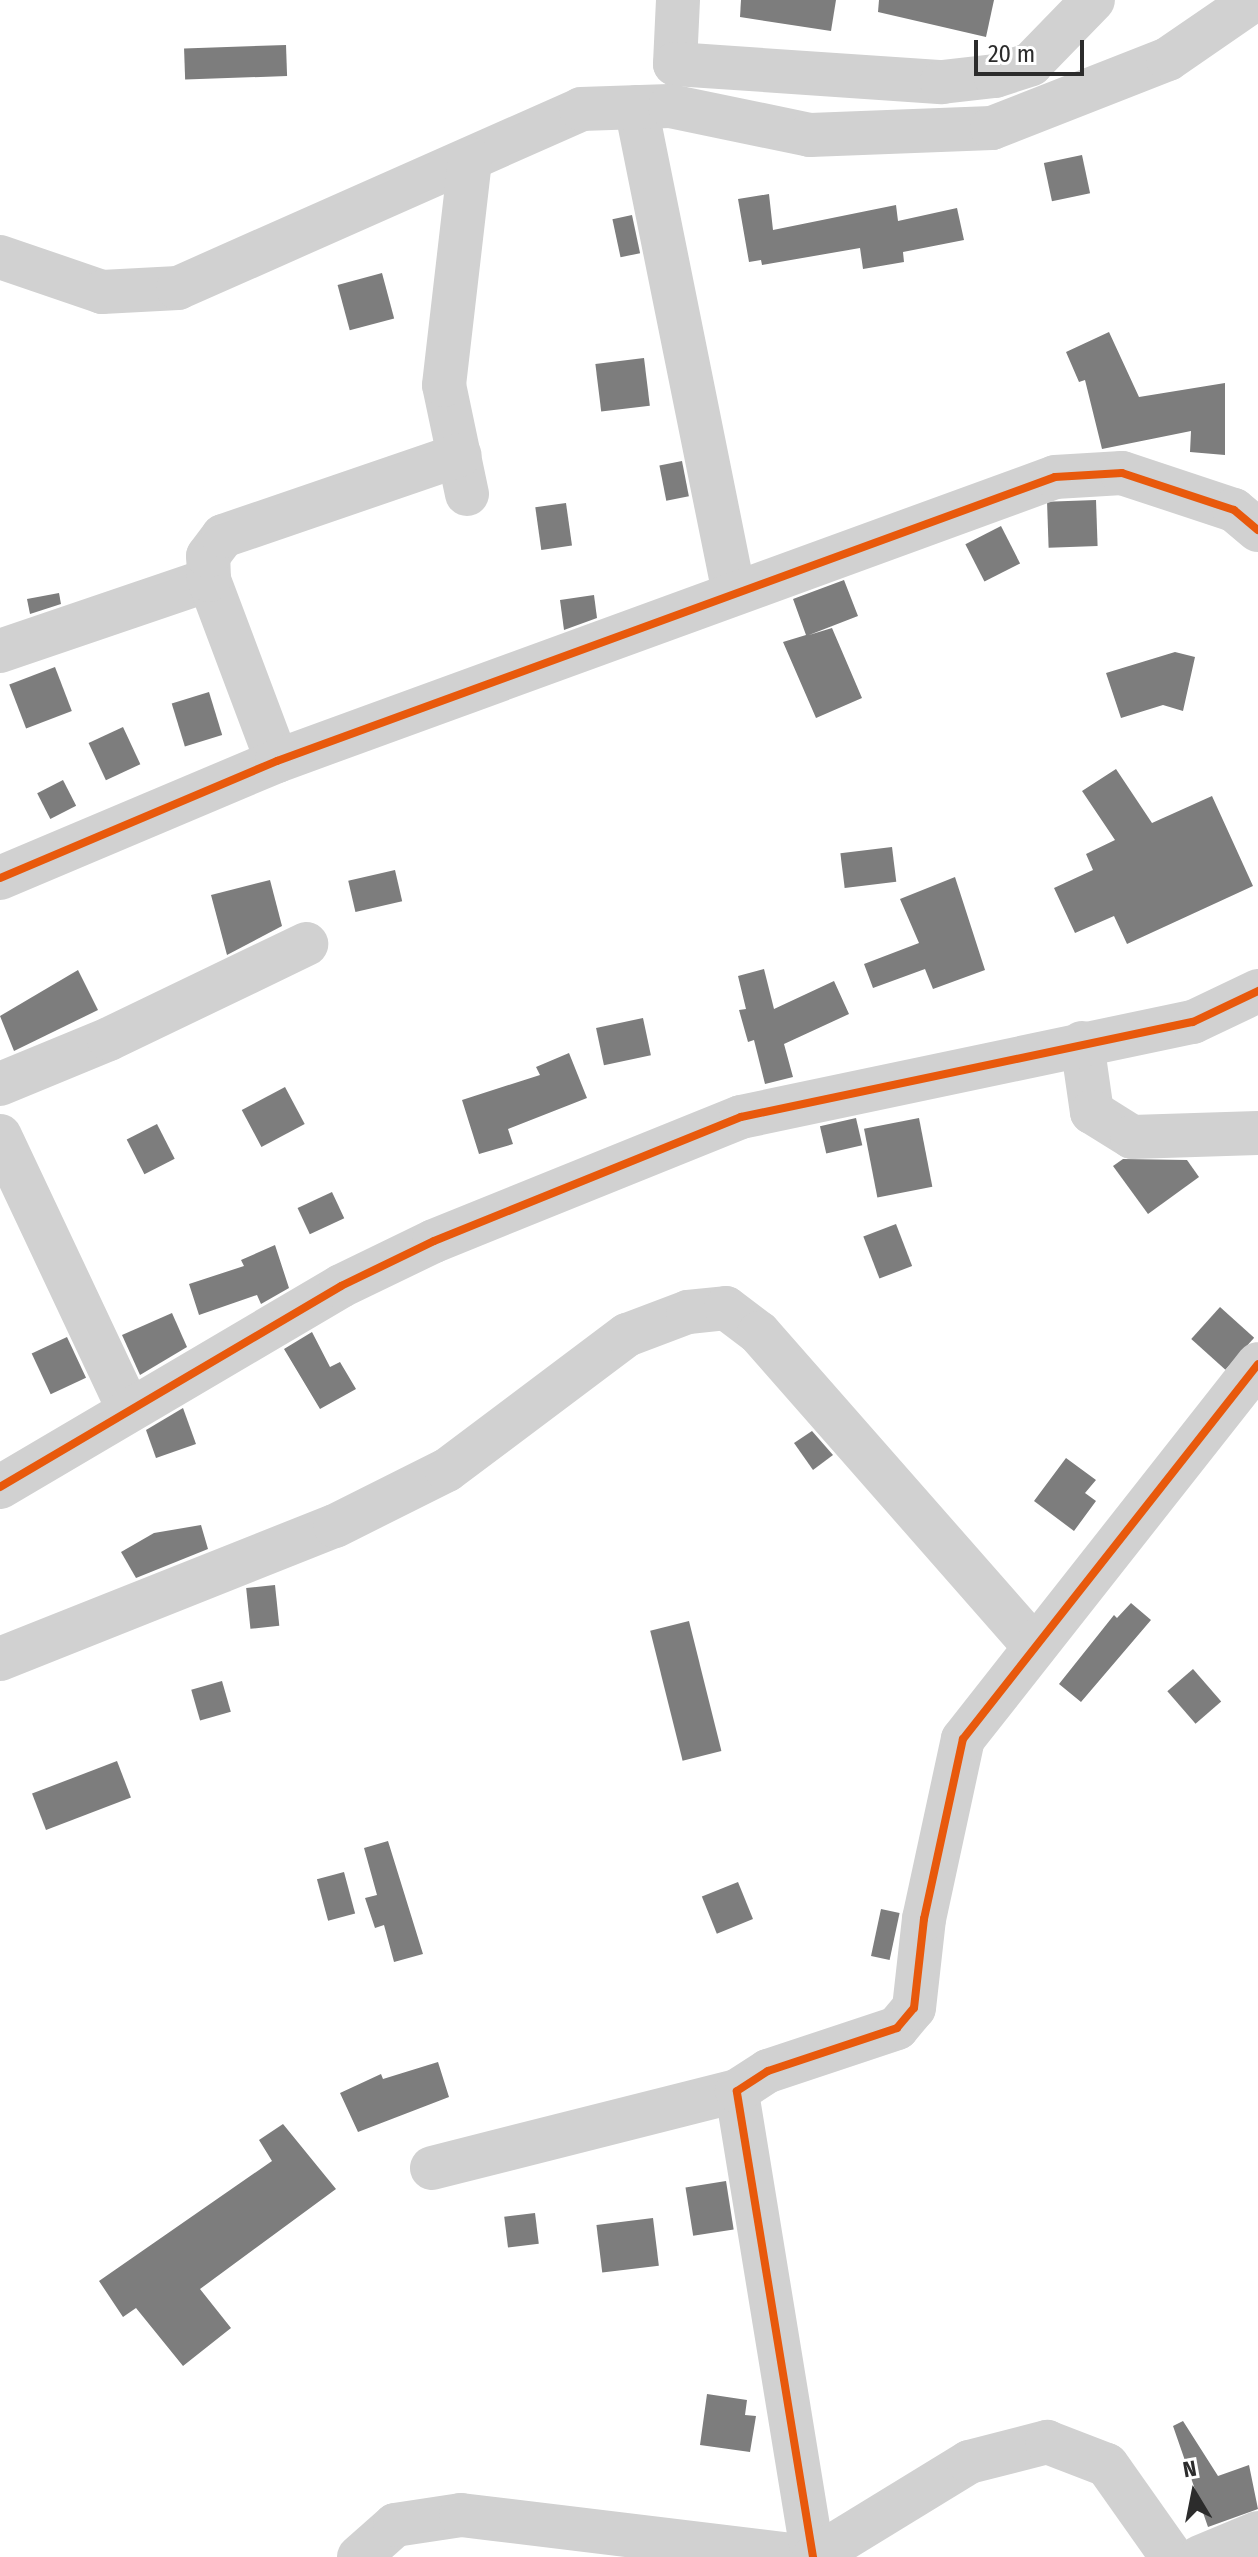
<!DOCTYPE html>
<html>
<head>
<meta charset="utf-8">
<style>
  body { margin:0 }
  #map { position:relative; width:1258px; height:2557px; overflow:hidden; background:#fff; font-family:"Fira Sans Condensed",sans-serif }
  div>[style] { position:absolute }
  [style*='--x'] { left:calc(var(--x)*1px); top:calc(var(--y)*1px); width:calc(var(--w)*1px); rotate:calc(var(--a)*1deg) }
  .building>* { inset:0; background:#7d7d7d; transform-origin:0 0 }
  .minor>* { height:44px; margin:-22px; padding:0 22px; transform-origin:22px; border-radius:22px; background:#d1d1d1 }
  .cycleway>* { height:8px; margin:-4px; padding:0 4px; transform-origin:4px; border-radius:4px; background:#e8590c }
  span { translate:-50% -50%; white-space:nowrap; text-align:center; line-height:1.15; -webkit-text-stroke:8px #fff; paint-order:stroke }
  .north { position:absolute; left:1154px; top:2453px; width:80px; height:80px; -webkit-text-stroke:6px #fff; paint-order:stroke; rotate:350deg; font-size:22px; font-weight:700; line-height:32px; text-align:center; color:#2c2c2c }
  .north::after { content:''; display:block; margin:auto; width:28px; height:36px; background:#2c2c2c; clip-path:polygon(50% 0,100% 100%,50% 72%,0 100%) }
  .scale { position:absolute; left:974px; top:40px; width:110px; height:36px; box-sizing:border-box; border:4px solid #2c2c2c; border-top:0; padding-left:10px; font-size:24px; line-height:28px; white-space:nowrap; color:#2c2c2c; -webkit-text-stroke:6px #fff; paint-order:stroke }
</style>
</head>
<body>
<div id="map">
  <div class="building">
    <div style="clip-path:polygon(741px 0,836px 0,831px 31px,740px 17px)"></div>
    <div style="clip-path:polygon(879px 0,994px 0,986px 37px,878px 12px)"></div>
    <div style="left:286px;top:45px;width:31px;height:102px;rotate:88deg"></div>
    <div style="left:1082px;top:155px;width:39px;height:39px;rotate:78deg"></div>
    <div style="clip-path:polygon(769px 194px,773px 230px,896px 205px,898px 221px,957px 208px,964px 240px,903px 252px,904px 262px,863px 269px,860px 248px,762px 265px,761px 260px,749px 262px,738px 199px)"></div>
    <div style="left:632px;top:215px;width:39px;height:20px;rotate:78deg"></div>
    <div style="left:382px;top:273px;width:47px;height:46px;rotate:75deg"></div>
    <div style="clip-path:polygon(1109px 332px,1139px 397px,1225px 383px,1225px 455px,1190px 452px,1191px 431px,1102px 449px,1085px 380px,1079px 382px,1066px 352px)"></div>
    <div style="left:644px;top:358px;width:48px;height:49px;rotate:83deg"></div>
    <div style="left:682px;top:461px;width:36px;height:23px;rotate:79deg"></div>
    <div style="left:1096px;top:500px;width:46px;height:49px;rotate:88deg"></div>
    <div style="left:566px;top:503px;width:43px;height:31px;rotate:82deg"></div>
    <div style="left:1001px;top:526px;width:42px;height:40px;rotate:63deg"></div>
    <div style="clip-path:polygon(844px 580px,858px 616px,809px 635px,832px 628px,862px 698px,816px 718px,783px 642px,806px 635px,793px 599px)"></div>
    <div style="clip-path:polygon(59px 593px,61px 604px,30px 614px,27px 599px)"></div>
    <div style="clip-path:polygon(594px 595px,597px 618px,564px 630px,560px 600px)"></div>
    <div style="clip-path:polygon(1175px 652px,1195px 657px,1183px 711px,1163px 705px,1121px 718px,1106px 673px)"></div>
    <div style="left:55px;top:667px;width:47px;height:49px;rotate:69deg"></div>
    <div style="left:209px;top:692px;width:45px;height:39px;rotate:73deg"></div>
    <div style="left:123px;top:727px;width:41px;height:38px;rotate:65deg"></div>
    <div style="clip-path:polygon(1116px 769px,1152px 823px,1212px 796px,1253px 886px,1127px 944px,1114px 916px,1075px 933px,1054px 888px,1093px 870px,1086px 854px,1115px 840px,1082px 791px)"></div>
    <div style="left:63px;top:780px;width:29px;height:29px;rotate:63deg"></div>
    <div style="left:892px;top:847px;width:35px;height:52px;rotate:83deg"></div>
    <div style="left:395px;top:870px;width:32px;height:48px;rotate:77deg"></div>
    <div style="clip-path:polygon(955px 877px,985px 970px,933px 989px,925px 969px,873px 988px,864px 964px,919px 943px,900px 899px)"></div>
    <div style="clip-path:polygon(270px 880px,282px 926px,227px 955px,211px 895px)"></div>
    <div style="clip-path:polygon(764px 969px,774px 1009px,834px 981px,849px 1014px,784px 1044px,793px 1077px,765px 1084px,754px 1040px,748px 1042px,739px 1010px,746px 1009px,738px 976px)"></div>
    <div style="clip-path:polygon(78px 970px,98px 1010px,14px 1051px,0 1016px)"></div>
    <div style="left:643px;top:1018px;width:38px;height:48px;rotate:78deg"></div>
    <div style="clip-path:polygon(569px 1053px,587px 1098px,508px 1129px,513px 1144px,479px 1154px,462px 1100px,540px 1075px,536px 1067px)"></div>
    <div style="left:285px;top:1087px;width:42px;height:49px;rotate:62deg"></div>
    <div style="left:856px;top:1118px;width:28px;height:37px;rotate:77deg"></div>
    <div style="left:919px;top:1118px;width:70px;height:56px;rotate:79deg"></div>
    <div style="left:157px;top:1124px;width:39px;height:34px;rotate:63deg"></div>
    <div style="clip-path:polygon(1123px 1159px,1187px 1160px,1199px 1177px,1148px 1214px,1113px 1166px)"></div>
    <div style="left:332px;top:1192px;width:29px;height:38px;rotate:65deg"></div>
    <div style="left:896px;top:1224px;width:45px;height:35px;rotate:69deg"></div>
    <div style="clip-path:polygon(275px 1245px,289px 1288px,261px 1304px,257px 1295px,199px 1315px,189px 1284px,244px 1266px,241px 1260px)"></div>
    <div style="left:1220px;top:1307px;width:46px;height:43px;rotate:42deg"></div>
    <div style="clip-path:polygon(172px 1313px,187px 1347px,140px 1375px,122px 1335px)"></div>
    <div style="clip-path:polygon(312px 1332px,330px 1367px,340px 1362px,356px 1389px,320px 1409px,284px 1349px)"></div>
    <div style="left:67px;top:1337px;width:45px;height:39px;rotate:65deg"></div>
    <div style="clip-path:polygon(183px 1408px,196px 1444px,156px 1458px,146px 1430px)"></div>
    <div style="clip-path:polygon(812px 1431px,833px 1455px,813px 1470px,794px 1443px)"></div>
    <div style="clip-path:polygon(1066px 1458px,1096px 1480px,1085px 1493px,1096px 1501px,1074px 1531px,1034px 1501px)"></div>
    <div style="clip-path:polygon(201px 1525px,208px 1549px,136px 1578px,121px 1552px,154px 1533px)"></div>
    <div style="left:275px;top:1585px;width:41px;height:29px;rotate:84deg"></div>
    <div style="clip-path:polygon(1131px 1603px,1151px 1620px,1081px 1702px,1059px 1684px,1114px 1615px,1117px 1618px)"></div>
    <div style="left:689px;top:1621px;width:134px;height:40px;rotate:76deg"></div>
    <div style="left:1193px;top:1669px;width:43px;height:34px;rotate:49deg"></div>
    <div style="left:222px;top:1681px;width:32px;height:32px;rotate:74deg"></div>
    <div style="left:117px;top:1761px;width:39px;height:91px;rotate:69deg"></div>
    <div style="clip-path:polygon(388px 1841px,423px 1954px,394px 1962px,384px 1925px,375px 1928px,365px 1898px,377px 1895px,364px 1848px)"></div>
    <div style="left:344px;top:1872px;width:43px;height:28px;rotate:75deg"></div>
    <div style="left:738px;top:1882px;width:40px;height:39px;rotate:68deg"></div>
    <div style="left:881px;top:1909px;width:19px;height:48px;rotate:12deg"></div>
    <div style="clip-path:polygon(438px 2062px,449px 2097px,358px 2132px,340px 2093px,381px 2074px,383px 2079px)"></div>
    <div style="clip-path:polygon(283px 2124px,336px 2189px,200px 2289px,231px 2328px,183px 2366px,136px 2308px,123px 2317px,99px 2281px,272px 2161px,259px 2140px)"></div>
    <div style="left:726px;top:2181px;width:49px;height:41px;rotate:81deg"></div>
    <div style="left:535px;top:2213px;width:31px;height:31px;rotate:83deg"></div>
    <div style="left:653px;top:2218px;width:48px;height:57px;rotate:83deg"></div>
    <div style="clip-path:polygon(707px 2394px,747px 2400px,745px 2415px,756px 2416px,750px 2452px,700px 2445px)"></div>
    <div style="clip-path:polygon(1183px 2421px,1218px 2476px,1249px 2465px,1258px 2509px,1208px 2527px,1173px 2426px)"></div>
  </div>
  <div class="minor">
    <div style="--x:678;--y:0;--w:64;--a:92.7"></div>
    <div style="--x:675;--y:64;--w:268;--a:3.9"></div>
    <div style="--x:942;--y:82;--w:53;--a:-6.5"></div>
    <div style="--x:995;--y:76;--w:38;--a:-18"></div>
    <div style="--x:1031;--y:64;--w:89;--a:-45.9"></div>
    <div style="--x:636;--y:107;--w:493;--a:78.6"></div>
    <div style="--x:0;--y:257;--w:108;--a:18.9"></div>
    <div style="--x:102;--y:292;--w:76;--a:-3"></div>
    <div style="--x:178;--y:288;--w:441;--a:-23.9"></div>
    <div style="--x:581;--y:109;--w:89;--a:-1.9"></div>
    <div style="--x:670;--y:106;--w:143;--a:11.7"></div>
    <div style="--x:810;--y:135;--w:182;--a:-2.2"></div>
    <div style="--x:992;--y:128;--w:189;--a:-21.4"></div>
    <div style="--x:1168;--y:59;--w:104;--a:-34.5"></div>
    <div style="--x:467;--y:494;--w:111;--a:-101.9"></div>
    <div style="--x:444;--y:385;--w:227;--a:-83.4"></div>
    <div style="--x:0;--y:651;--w:221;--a:-18.8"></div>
    <div style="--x:277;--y:761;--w:193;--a:-110.6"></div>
    <div style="--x:209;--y:580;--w:24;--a:-92"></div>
    <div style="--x:208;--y:556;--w:25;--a:-53"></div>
    <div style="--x:223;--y:536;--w:250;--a:-18.9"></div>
    <div style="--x:0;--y:878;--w:301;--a:-22.9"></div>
    <div style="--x:277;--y:761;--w:828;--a:-20.05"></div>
    <div style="--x:1055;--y:477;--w:67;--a:-3.4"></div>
    <div style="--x:1122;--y:473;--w:118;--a:18.3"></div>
    <div style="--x:1234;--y:510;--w:31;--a:40"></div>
    <div style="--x:1082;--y:1043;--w:70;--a:81.8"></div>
    <div style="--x:1092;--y:1112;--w:47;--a:32"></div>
    <div style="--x:1132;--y:1137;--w:126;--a:-1.8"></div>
    <div style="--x:0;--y:1084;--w:118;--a:-22.4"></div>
    <div style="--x:109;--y:1039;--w:219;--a:-25.7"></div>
    <div style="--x:0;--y:1136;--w:303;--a:64.8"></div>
    <div style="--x:0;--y:1487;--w:396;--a:-30.5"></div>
    <div style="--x:341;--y:1286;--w:103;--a:-25.8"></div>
    <div style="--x:434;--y:1241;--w:331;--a:-22"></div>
    <div style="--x:741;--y:1117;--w:462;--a:-11.9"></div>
    <div style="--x:1193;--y:1022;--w:72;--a:-25.5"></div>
    <div style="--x:0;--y:1659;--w:360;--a:-21.7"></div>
    <div style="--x:335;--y:1526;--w:125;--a:-26.6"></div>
    <div style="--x:447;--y:1470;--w:225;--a:-36.9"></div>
    <div style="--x:627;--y:1335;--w:65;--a:-20.7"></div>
    <div style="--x:688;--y:1312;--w:38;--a:-6"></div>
    <div style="--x:726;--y:1308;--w:41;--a:37.1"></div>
    <div style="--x:759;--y:1333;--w:418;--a:48.7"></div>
    <div style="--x:432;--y:2168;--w:315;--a:-14.2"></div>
    <div style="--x:359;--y:2557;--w:48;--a:-41.6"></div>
    <div style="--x:395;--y:2525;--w:67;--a:-8.6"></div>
    <div style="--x:461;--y:2515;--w:352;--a:6.9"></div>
    <div style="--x:813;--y:2557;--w:472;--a:-99.3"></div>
    <div style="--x:737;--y:2091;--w:37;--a:-33"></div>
    <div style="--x:768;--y:2071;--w:136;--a:-18.4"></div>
    <div style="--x:897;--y:2028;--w:26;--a:-50"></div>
    <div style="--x:914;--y:2008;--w:90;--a:-83.6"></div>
    <div style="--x:924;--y:1919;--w:184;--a:-77.8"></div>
    <div style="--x:963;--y:1739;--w:477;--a:-51.8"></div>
    <div style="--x:814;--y:2557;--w:182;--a:-31.5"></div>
    <div style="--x:969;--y:2462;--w:81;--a:-14.4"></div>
    <div style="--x:1047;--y:2442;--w:64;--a:21"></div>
    <div style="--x:1107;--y:2465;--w:113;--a:54.8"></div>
    <div style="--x:1200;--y:2557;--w:63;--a:-22.5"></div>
  </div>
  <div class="cycleway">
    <div style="--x:0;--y:878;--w:301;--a:-22.9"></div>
    <div style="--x:277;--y:761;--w:828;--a:-20.05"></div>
    <div style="--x:1055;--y:477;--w:67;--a:-3.4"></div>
    <div style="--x:1122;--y:473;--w:118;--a:18.3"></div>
    <div style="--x:1234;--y:510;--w:31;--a:40"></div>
    <div style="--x:0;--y:1487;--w:396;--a:-30.5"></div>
    <div style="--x:341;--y:1286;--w:103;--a:-25.8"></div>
    <div style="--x:434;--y:1241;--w:331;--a:-22"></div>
    <div style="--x:741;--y:1117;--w:462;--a:-11.9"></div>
    <div style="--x:1193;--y:1022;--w:72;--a:-25.5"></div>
    <div style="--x:813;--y:2557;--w:472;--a:-99.3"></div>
    <div style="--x:737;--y:2091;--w:37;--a:-33"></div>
    <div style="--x:768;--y:2071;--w:136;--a:-18.4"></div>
    <div style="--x:897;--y:2028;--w:26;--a:-50"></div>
    <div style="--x:914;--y:2008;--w:90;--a:-83.6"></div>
    <div style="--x:924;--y:1919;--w:184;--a:-77.8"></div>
    <div style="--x:963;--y:1739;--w:477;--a:-51.8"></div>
  </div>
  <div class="north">N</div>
  <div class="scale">20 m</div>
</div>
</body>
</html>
